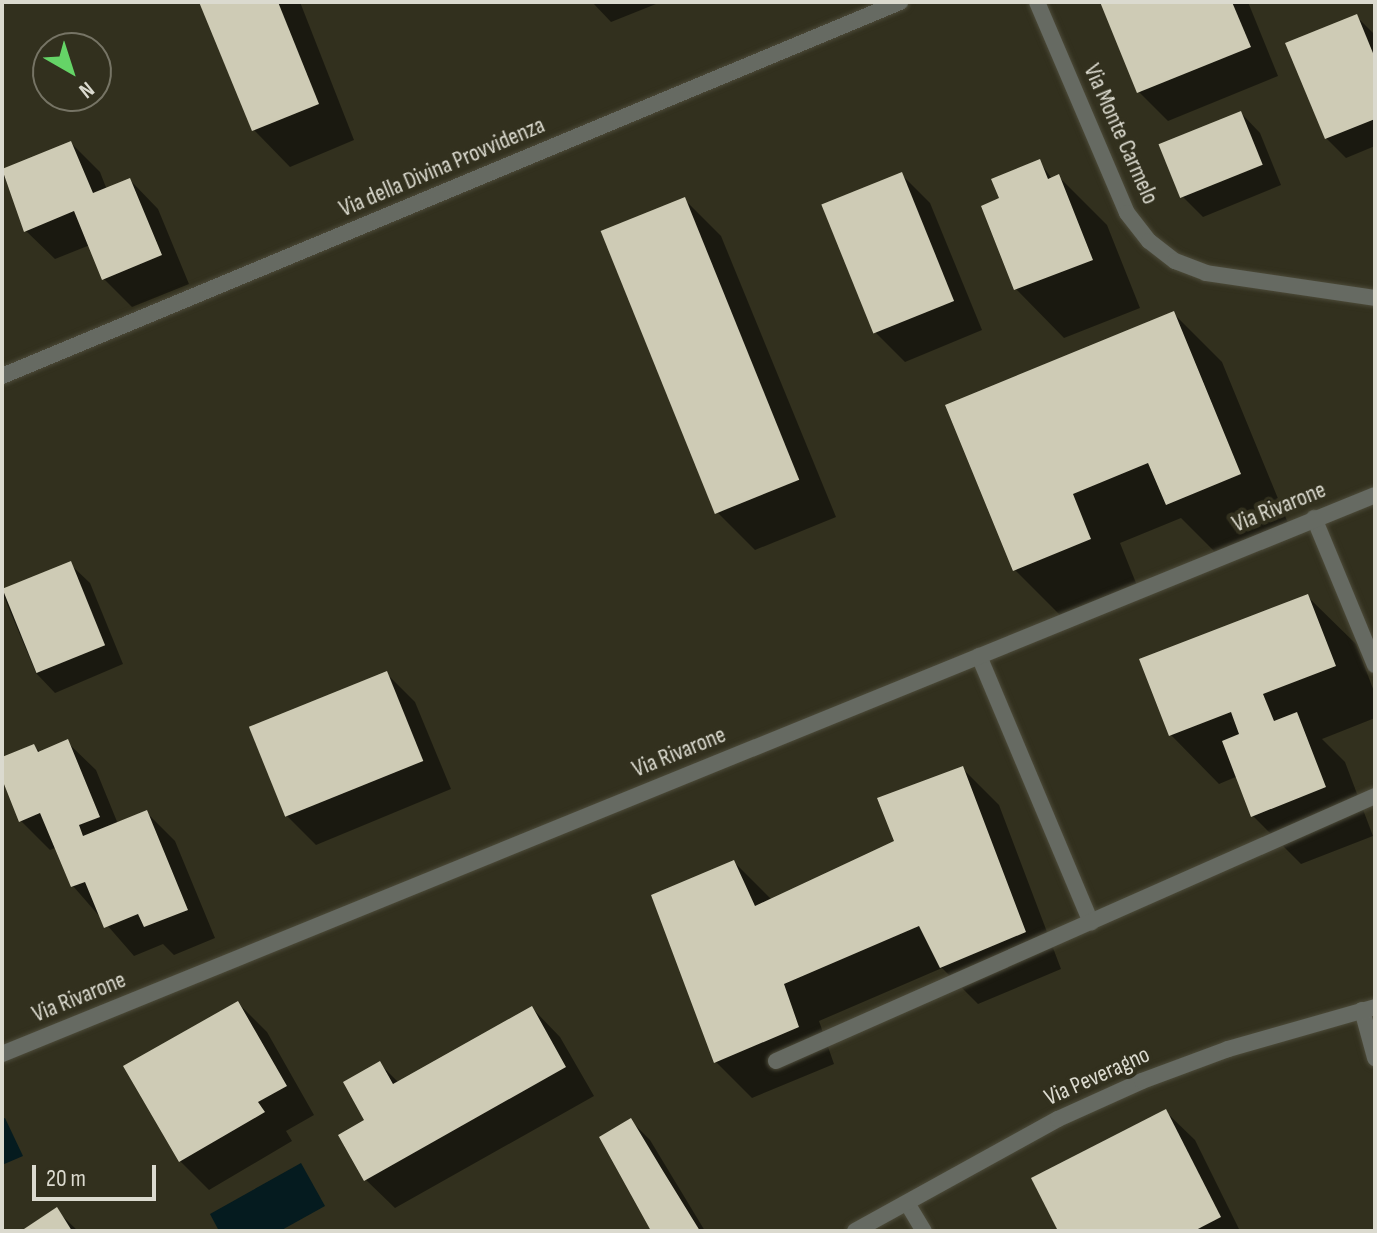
<!DOCTYPE html>
<html>
<head>
<meta charset="utf-8">
<style>
  body { margin:0 }
  #map { position:relative; width:1377px; height:1233px; overflow:hidden; background:#32301e; font-family:"Sofia Sans Condensed",sans-serif }
  div>[style] { position:absolute }
  [style*='--x'] { left:calc(var(--x)*1px); top:calc(var(--y)*1px); width:calc(var(--w)*1px); rotate:calc(var(--a)*1deg) }
  .water>* { inset:0; background:#051b1f }
  .shadow>* { inset:0; background:#0007 }
  .building>* { inset:0; background:#cecbb5; transform-origin:0 0 }
  .roads { filter:drop-shadow(0 0 2px #4d4b3a) drop-shadow(0 0 2px #4d4b3a) }
  .street>* { height:16px; margin:-8px; padding:0 8px; transform-origin:8px; border-radius:8px; background:#666a62 }
  span { translate:-50% -50%; white-space:nowrap; text-align:center; line-height:1.15; -webkit-text-stroke:8px #32301e; paint-order:stroke }
  .street-label { font-size:24px; color:#dbdacf }
  .frame { position:absolute; inset:0; border:4px solid #dbdacf; pointer-events:none }
  .north { position:absolute; left:32px; top:32px; width:80px; height:80px; box-sizing:border-box; background:#32301e; border:2px solid #767465; border-radius:50%; rotate:141deg; font-size:22px; font-weight:700; line-height:32px; text-align:center; color:#dbdacf }
  .north::after { content:''; display:block; margin:auto; width:28px; height:36px; background:#65d467; clip-path:polygon(50% 0,100% 100%,50% 72%,0 100%) }
  .scale { position:absolute; left:32px; top:1165px; width:124px; height:36px; box-sizing:border-box; border:4px solid #dbdacf; border-top:0; padding-left:10px; font-size:24px; line-height:28px; white-space:nowrap; color:#dbdacf; -webkit-text-stroke:6px #32301e; paint-order:stroke }
</style>
</head>
<body>
<div id="map">
  <div class="water">
    <div style="clip-path:polygon(5px 1118px,23px 1156px,2px 1165px,2px 1119px)"></div>
    <div style="clip-path:polygon(301px 1163px,325px 1206px,280px 1231px,219px 1231px,210px 1214px)"></div>
  </div>
  <div class="shadow">
    <div style="clip-path:polygon(202px 2px,300px 2px,354px 140px,290px 167px,254px 130px)"></div>
    <div style="clip-path:polygon(592px 2px,661px 2px,611px 22px)"></div>
    <div style="clip-path:polygon(1102px 2px,1248px 2px,1278px 76px,1168px 121px,1139px 92px)"></div>
    <div style="clip-path:polygon(1356px 16px,1375px 35px,1375px 146px,1346px 158px,1326px 138px)"></div>
    <div style="clip-path:polygon(1241px 113px,1260px 133px,1281px 185px,1203px 217px,1183px 197px,1162px 146px)"></div>
    <div style="clip-path:polygon(71px 143px,100px 172px,107px 190px,130px 180px,158px 209px,189px 284px,132px 307px,103px 278px,90px 245px,55px 259px,26px 231px,2px 171px)"></div>
    <div style="clip-path:polygon(1040px 162px,1052px 179px,1059px 177px,1107px 225px,1140px 308px,1064px 338px,1016px 289px,1003px 199px)"></div>
    <div style="clip-path:polygon(901px 174px,930px 203px,982px 330px,905px 362px,876px 333px)"></div>
    <div style="clip-path:polygon(685px 200px,721px 236px,836px 517px,755px 550px,718px 513px)"></div>
    <div style="clip-path:polygon(1174px 314px,1222px 362px,1288px 523px,1216px 553px,1181px 518px,1120px 543px,1138px 588px,1063px 618px,1015px 570px)"></div>
    <div style="clip-path:polygon(70px 564px,90px 583px,123px 664px,55px 693px,36px 673px,2px 592px)"></div>
    <div style="clip-path:polygon(1307px 596px,1356px 644px,1375px 694px,1375px 718px,1322px 739px,1345px 762px,1373px 836px,1301px 864px,1253px 816px,1238px 776px,1219px 784px,1171px 735px)"></div>
    <div style="clip-path:polygon(386px 673px,415px 702px,451px 789px,316px 845px,287px 816px)"></div>
    <div style="clip-path:polygon(67px 742px,96px 770px,118px 824px,146px 812px,175px 841px,215px 938px,174px 955px,163px 944px,134px 956px,73px 886px,57px 847px,50px 850px,21px 821px,2px 774px,2px 759px,34px 746px,41px 753px)"></div>
    <div style="clip-path:polygon(962px 768px,999px 805px,1061px 969px,978px 1004px,942px 968px,819px 1021px,834px 1064px,752px 1098px,716px 1062px,734px 862px,772px 900px,896px 842px)"></div>
    <div style="clip-path:polygon(238px 1003px,267px 1032px,314px 1115px,286px 1131px,292px 1141px,209px 1190px,180px 1161px)"></div>
    <div style="clip-path:polygon(532px 1008px,560px 1037px,594px 1096px,395px 1208px,366px 1180px,367px 1120px,380px 1064px,399px 1083px)"></div>
    <div style="clip-path:polygon(1166px 1112px,1195px 1140px,1240px 1231px,1060px 1231px)"></div>
    <div style="clip-path:polygon(630px 1120px,650px 1140px,705px 1231px,654px 1231px)"></div>
    <div style="clip-path:polygon(56px 1210px,78px 1231px,25px 1231px)"></div>
  </div>
  <div class="building">
    <div style="clip-path:polygon(199px 2px,278px 2px,319px 104px,252px 131px)"></div>
    <div style="clip-path:polygon(1100px 2px,1232px 2px,1251px 47px,1137px 93px)"></div>
    <div style="clip-path:polygon(1357px 14px,1375px 58px,1375px 119px,1325px 139px,1285px 43px)"></div>
    <div style="left:1241px;top:111px;width:58px;height:89px;rotate:68deg"></div>
    <div style="clip-path:polygon(71px 141px,93px 193px,130px 178px,162px 255px,102px 280px,74px 211px,24px 232px,2px 169px)"></div>
    <div style="clip-path:polygon(1040px 159px,1048px 179px,1059px 174px,1093px 260px,1014px 290px,981px 206px,999px 198px,991px 179px)"></div>
    <div style="left:902px;top:172px;width:139px;height:87px;rotate:68deg"></div>
    <div style="left:685px;top:197px;width:305px;height:91px;rotate:68deg"></div>
    <div style="clip-path:polygon(1174px 311px,1241px 474px,1166px 505px,1148px 463px,1073px 494px,1091px 539px,1013px 571px,945px 405px)"></div>
    <div style="left:71px;top:561px;width:91px;height:74px;rotate:68deg"></div>
    <div style="clip-path:polygon(1308px 594px,1336px 666px,1263px 694px,1274px 721px,1297px 712px,1326px 787px,1251px 817px,1222px 741px,1239px 734px,1231px 712px,1169px 736px,1139px 659px)"></div>
    <div style="left:387px;top:671px;width:97px;height:149px;rotate:68deg"></div>
    <div style="clip-path:polygon(68px 739px,100px 817px,79px 825px,83px 836px,147px 810px,188px 910px,144px 927px,138px 914px,104px 928px,85px 882px,71px 887px,40px 813px,19px 822px,2px 779px,2px 757px,34px 744px,38px 752px)"></div>
    <div style="clip-path:polygon(963px 766px,1026px 932px,940px 968px,919px 926px,784px 984px,799px 1027px,714px 1063px,651px 895px,734px 860px,755px 906px,894px 841px,877px 798px)"></div>
    <div style="clip-path:polygon(238px 1001px,287px 1086px,258px 1102px,265px 1112px,179px 1162px,123px 1066px)"></div>
    <div style="clip-path:polygon(532px 1006px,566px 1067px,364px 1181px,338px 1135px,364px 1120px,343px 1082px,380px 1061px,393px 1084px)"></div>
    <div style="clip-path:polygon(1166px 1109px,1221px 1217px,1194px 1231px,1058px 1231px,1031px 1178px)"></div>
    <div style="clip-path:polygon(631px 1118px,663px 1171px,700px 1231px,651px 1231px,599px 1137px)"></div>
    <div style="clip-path:polygon(57px 1207px,72px 1231px,21px 1231px)"></div>
  </div>
  <div class="roads">
    <div class="street">
      <div style="--x:1037;--y:2;--w:229;--a:66.9"></div>
      <div style="--x:1127;--y:213;--w:36;--a:52"></div>
      <div style="--x:1149;--y:241;--w:33;--a:38"></div>
      <div style="--x:1175;--y:261;--w:33;--a:21"></div>
      <div style="--x:1206;--y:273;--w:171;--a:8.4"></div>
      <div style="--x:2;--y:376;--w:973;--a:-22.61"></div>
      <div style="--x:1314;--y:518;--w:159;--a:67.5"></div>
      <div style="--x:979;--y:656;--w:289;--a:67.2"></div>
      <div style="--x:1362;--y:1010;--w:50;--a:74.8"></div>
      <div style="--x:2;--y:1054;--w:1482;--a:-22.15"></div>
      <div style="--x:776;--y:1061;--w:655;--a:-23.86"></div>
      <div style="--x:907;--y:1203;--w:33;--a:59"></div>
      <div style="--x:855;--y:1231;--w:232;--a:-28.9"></div>
      <div style="--x:1058;--y:1119;--w:92;--a:-24.3"></div>
      <div style="--x:1142;--y:1081;--w:92;--a:-20.4"></div>
      <div style="--x:1228;--y:1049;--w:153;--a:-15.9"></div>
    </div>
  </div>
  <div class="street-label">
    <span style="left:1121px;top:134px;rotate:66deg">Via Monte Carmelo</span>
    <span style="left:442px;top:167px;rotate:-23deg">Via della Divina Provvidenza</span>
    <span style="left:1279px;top:507px;rotate:-22deg">Via Rivarone</span>
    <span style="left:679px;top:752px;rotate:-22deg">Via Rivarone</span>
    <span style="left:79px;top:997px;rotate:-22deg">Via Rivarone</span>
    <span style="left:1097px;top:1076px;rotate:-24deg">Via Peveragno</span>
  </div>
  <div class="frame"></div>
  <div class="north">N</div>
  <div class="scale">20 m</div>
</div>
</body>
</html>
